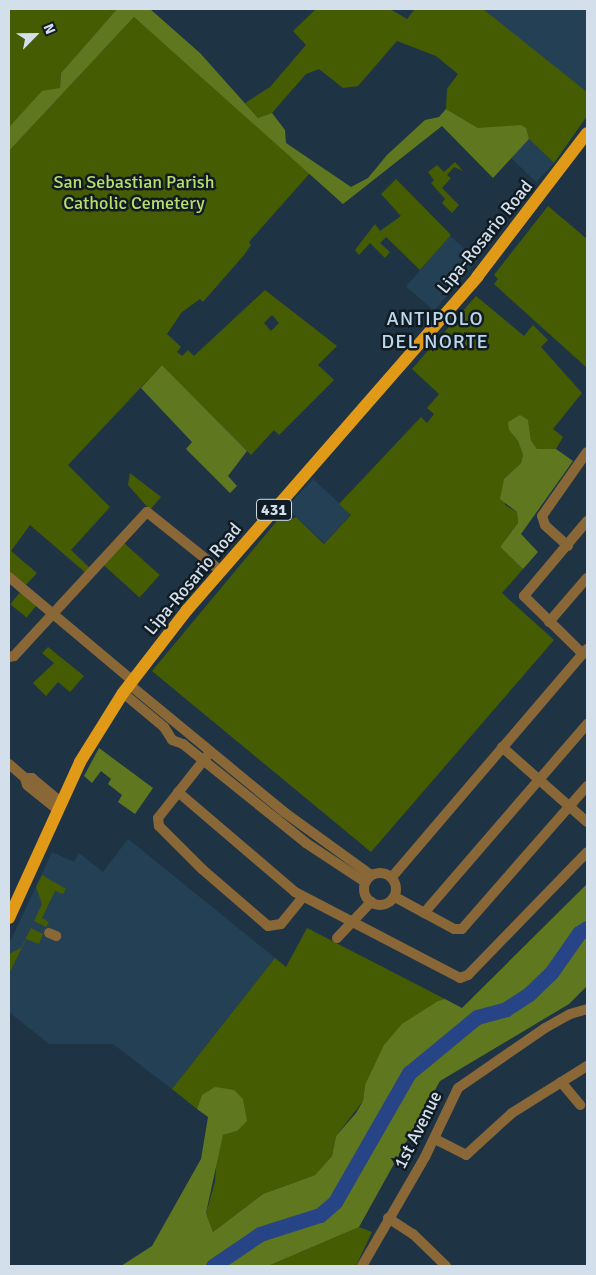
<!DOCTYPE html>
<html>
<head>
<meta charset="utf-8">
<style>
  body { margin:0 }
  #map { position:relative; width:596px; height:1275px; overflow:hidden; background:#1e3445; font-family:Signika,sans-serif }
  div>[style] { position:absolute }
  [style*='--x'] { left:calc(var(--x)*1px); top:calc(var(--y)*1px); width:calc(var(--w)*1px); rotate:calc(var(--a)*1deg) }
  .built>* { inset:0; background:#244055; transform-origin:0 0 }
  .green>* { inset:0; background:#465c02; transform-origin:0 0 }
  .forest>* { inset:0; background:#5f781f }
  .river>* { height:15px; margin:-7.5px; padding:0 7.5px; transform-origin:7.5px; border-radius:7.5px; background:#274487 }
  .street>* { height:10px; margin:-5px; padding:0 5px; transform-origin:5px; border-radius:5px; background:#8a6736 }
  .street>.ring { margin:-5px; padding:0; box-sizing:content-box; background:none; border:10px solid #8a6736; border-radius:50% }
  .primary>* { height:12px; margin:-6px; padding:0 6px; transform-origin:6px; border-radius:6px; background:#e19a18 }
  span { translate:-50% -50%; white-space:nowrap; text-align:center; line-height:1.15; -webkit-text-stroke:5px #111b23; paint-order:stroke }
  .shield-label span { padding:1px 4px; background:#111b23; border:1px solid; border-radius:4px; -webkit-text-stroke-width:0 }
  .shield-label { font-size:16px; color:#d3e0eb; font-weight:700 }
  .park-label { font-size:18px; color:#b8dd6a }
  .street-label { font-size:18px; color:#d3e0eb }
  .quarter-label { font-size:20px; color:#bcd7ec; letter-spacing:1px }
  .frame { position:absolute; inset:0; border:10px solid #d3e0eb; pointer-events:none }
  .north { position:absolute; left:10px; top:10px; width:50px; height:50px; -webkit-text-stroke:4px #111b23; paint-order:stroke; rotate:67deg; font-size:14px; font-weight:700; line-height:20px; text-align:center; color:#d3e0eb }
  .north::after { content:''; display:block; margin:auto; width:18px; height:22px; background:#d3e0eb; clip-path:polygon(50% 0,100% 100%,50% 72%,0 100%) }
</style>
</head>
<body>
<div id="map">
  <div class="built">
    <div style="clip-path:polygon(483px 9px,587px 9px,587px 92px,528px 46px)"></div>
    <div style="left:529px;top:139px;width:35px;height:26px;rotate:44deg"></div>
    <div style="left:450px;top:236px;width:37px;height:67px;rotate:41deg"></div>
    <div style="left:313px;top:479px;width:52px;height:39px;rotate:43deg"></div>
    <div style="clip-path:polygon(128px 839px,275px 958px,172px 1089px,113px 1044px,49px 1044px,9px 1012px,9px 944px,52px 852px,74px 862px,79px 853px,103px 872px)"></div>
  </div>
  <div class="green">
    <div style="clip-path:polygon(9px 9px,117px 9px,61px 73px,60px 88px,35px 99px,9px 127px)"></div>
    <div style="clip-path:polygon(316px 9px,390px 9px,407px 19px,415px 9px,483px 9px,587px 92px,587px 116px,554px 163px,529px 139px,526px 129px,478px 128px,446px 109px,447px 89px,458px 74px,436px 56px,397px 41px,358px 86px,343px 88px,319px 69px,306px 74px,272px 113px,258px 118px,245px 103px,270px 87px,306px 45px,293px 31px)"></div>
    <div style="clip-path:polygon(evenodd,134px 17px,310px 173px,249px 242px,251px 245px,244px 255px,203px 302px,200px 299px,182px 312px,167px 334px,181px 347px,177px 352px,182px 356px,188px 350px,194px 356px,265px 290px,337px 346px,318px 365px,334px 380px,279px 435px,274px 430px,251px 455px,162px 365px,68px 465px,110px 507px,71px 550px,91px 569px,87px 574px,30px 525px,11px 551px,37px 573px,24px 587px,9px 574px,9px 151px,134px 17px,272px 315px,279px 323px,271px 331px,264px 323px,272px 315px)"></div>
    <div style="clip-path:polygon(455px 162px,463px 171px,454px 167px,447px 175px,451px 178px,442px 188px,459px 205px,452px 213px,442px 203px,445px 199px,431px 183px,434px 180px,428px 172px,437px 165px,444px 172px)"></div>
    <div style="clip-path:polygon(396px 179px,451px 235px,420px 270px,386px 237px,380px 243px,390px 252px,385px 258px,370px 243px,359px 255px,355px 250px,375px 224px,380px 231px,401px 216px,381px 194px)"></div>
    <div style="clip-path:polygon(548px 206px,587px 239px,587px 368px,494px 284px,498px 279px,494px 275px)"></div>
    <div style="clip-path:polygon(476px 296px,524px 336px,533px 325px,548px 340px,541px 347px,582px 393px,553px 429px,563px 437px,556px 449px,537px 449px,531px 440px,528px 421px,509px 430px,518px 441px,523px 455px,521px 463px,504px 479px,505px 505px,517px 512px,518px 523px,500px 547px,523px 569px,502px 593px,554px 640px,371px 852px,152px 671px,281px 516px,287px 521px,296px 517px,324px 544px,351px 515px,339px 504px,421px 417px,427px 423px,434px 414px,427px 408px,439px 394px,412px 369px)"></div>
    <div style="clip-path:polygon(130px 473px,161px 497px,150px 510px,128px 485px)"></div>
    <div style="left:124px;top:543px;width:48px;height:30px;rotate:42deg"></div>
    <div style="left:21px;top:591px;width:21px;height:17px;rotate:39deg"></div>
    <div style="clip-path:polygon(48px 647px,84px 676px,70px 692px,58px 682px,46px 696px,33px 683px,54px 663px,42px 653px)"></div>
    <div style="clip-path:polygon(42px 875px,66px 889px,63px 894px,55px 891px,42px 918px,49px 922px,46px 927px,34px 921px,42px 904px,36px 887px)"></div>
    <div style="clip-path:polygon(31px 928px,43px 934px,39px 944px,26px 939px,9px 974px,9px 954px,21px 948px)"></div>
    <div style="clip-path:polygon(307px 928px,445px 999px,421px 1013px,365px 1085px,363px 1101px,336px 1136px,332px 1156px,315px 1175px,263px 1194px,213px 1232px,206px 1213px,215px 1182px,217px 1155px,223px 1135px,237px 1131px,202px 1095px,197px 1109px,172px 1089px,275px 958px,286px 967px)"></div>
    <div style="clip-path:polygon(359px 1227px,372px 1232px,356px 1266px,268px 1266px)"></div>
  </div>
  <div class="forest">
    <div style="clip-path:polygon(117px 9px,150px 9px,200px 53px,258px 118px,272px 113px,285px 130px,286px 143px,351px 187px,368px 178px,387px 155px,425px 120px,439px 117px,446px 109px,478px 128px,521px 125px,526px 128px,529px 139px,493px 178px,442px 126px,343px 204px,134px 17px,9px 151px,9px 127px,42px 91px,60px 88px,61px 73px)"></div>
    <div style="clip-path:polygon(162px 365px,247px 451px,228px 476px,237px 486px,230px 493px,186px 449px,192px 442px,141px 388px)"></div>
    <div style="clip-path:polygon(520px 415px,528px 420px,531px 440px,537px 449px,556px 449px,573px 461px,521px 534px,538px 552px,523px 569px,500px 547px,518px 523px,517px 512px,500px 499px,504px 479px,521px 463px,523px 455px,518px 441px,509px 430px,508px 422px)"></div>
    <div style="clip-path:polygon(99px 748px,153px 788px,135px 814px,118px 802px,122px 795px,108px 784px,111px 779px,101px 771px,92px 783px,84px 776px)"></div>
    <div style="clip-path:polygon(587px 884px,587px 986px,569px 1004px,440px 1081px,359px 1227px,268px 1266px,121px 1266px,152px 1246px,201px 1159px,208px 1117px,197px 1109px,202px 1095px,215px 1087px,234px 1090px,243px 1099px,247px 1121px,237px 1131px,223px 1135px,206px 1213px,213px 1232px,263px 1194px,315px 1175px,332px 1156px,336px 1136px,356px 1113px,363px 1101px,365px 1085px,384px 1045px,402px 1024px,438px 1001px,445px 999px,462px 1008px)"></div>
  </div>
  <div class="river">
    <div style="--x:213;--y:1266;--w:57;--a:-34.2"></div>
    <div style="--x:260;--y:1234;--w:63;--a:-17.6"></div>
    <div style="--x:320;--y:1215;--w:20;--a:-41"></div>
    <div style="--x:335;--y:1202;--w:149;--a:-60.2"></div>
    <div style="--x:409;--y:1073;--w:88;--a:-39.5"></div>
    <div style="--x:477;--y:1017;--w:30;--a:-15"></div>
    <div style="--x:506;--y:1009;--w:27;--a:-33"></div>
    <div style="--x:529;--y:994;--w:30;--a:-44"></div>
    <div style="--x:551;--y:973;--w:49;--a:-55"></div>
    <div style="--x:579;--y:933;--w:9;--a:-32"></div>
  </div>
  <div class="street">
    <div style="--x:568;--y:546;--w:31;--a:-138"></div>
    <div style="--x:545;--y:525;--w:9;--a:-108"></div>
    <div style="--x:542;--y:516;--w:78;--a:-54.9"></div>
    <div style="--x:9;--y:577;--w:162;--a:40"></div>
    <div style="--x:549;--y:622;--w:58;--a:-49.2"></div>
    <div style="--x:583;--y:654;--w:83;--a:-135.5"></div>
    <div style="--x:524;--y:596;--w:98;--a:-50"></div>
    <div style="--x:9;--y:657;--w:5;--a:-11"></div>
    <div style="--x:14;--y:656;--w:196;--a:-47.3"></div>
    <div style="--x:147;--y:512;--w:95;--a:38.6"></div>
    <div style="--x:130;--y:685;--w:200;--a:39.5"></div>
    <div style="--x:284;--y:812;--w:107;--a:35.9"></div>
    <div style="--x:123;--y:693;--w:53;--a:39.7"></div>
    <div style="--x:164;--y:727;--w:15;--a:58"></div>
    <div style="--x:172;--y:740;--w:12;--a:20"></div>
    <div style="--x:183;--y:744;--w:158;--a:38.8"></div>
    <div style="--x:306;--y:843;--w:71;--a:33.5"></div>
    <div style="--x:502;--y:747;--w:113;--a:41.4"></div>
    <div style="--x:207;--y:756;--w:79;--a:128.3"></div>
    <div style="--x:158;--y:818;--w:8;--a:83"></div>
    <div style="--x:159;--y:826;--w:61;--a:45"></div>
    <div style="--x:202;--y:869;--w:87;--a:40.8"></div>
    <div style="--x:268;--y:926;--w:13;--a:-9"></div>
    <div style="--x:281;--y:924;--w:35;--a:-51"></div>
    <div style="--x:9;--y:764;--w:21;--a:41"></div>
    <div style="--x:25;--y:778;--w:7;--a:74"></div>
    <div style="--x:27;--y:785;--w:38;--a:39"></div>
    <div style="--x:25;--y:778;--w:7;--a:0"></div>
    <div style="--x:32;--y:778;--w:38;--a:40"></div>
    <div style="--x:178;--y:792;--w:154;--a:40.5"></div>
    <div style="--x:295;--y:892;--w:186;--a:27.5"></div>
    <div style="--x:460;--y:978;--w:9;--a:-21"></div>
    <div style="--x:468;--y:975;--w:171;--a:-45.9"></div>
    <div class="ring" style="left:364px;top:873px;width:22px;height:22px"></div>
    <div style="--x:392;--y:877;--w:300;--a:-49.5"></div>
    <div style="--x:395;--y:897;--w:67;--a:28.5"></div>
    <div style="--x:454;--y:929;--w:8;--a:0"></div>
    <div style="--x:462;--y:929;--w:190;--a:-48.8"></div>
    <div style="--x:424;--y:913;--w:250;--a:-49.2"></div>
    <div style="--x:49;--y:933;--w:8;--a:23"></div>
    <div style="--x:337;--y:938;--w:50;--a:-46.6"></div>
    <div style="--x:561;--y:1082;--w:30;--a:50"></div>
    <div style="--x:435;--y:1139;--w:35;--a:27"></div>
    <div style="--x:466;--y:1155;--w:62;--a:-42.4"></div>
    <div style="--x:512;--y:1113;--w:89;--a:-32.1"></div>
    <div style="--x:388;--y:1218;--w:30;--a:33"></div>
    <div style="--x:413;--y:1234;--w:46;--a:44.1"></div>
    <div style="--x:362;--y:1266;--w:126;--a:-60"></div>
    <div style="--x:425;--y:1157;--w:76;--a:-64.4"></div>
    <div style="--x:458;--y:1088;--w:106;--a:-34.6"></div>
    <div style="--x:545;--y:1028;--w:29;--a:-29"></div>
    <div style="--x:570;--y:1014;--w:18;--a:-16"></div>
  </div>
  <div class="primary">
    <div style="--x:9;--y:918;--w:171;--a:-65.5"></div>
    <div style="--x:80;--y:762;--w:81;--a:-58.1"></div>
    <div style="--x:123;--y:693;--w:105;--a:-52.4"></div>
    <div style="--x:187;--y:610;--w:442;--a:-48.9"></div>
    <div style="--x:477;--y:277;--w:181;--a:-52.6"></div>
  </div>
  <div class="shield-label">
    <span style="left:274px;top:510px">431</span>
  </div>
  <div class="park-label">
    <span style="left:134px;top:193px">San Sebastian Parish<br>Catholic Cemetery</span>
  </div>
  <div class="street-label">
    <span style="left:485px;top:237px;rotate:-51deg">Lipa-Rosario Road</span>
    <span style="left:193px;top:579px;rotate:-50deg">Lipa-Rosario Road</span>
    <span style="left:418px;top:1130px;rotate:-63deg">1st Avenue</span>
  </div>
  <div class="quarter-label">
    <span style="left:435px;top:330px">ANTIPOLO<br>DEL NORTE</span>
  </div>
  <div class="frame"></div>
  <div class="north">N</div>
</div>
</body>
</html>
